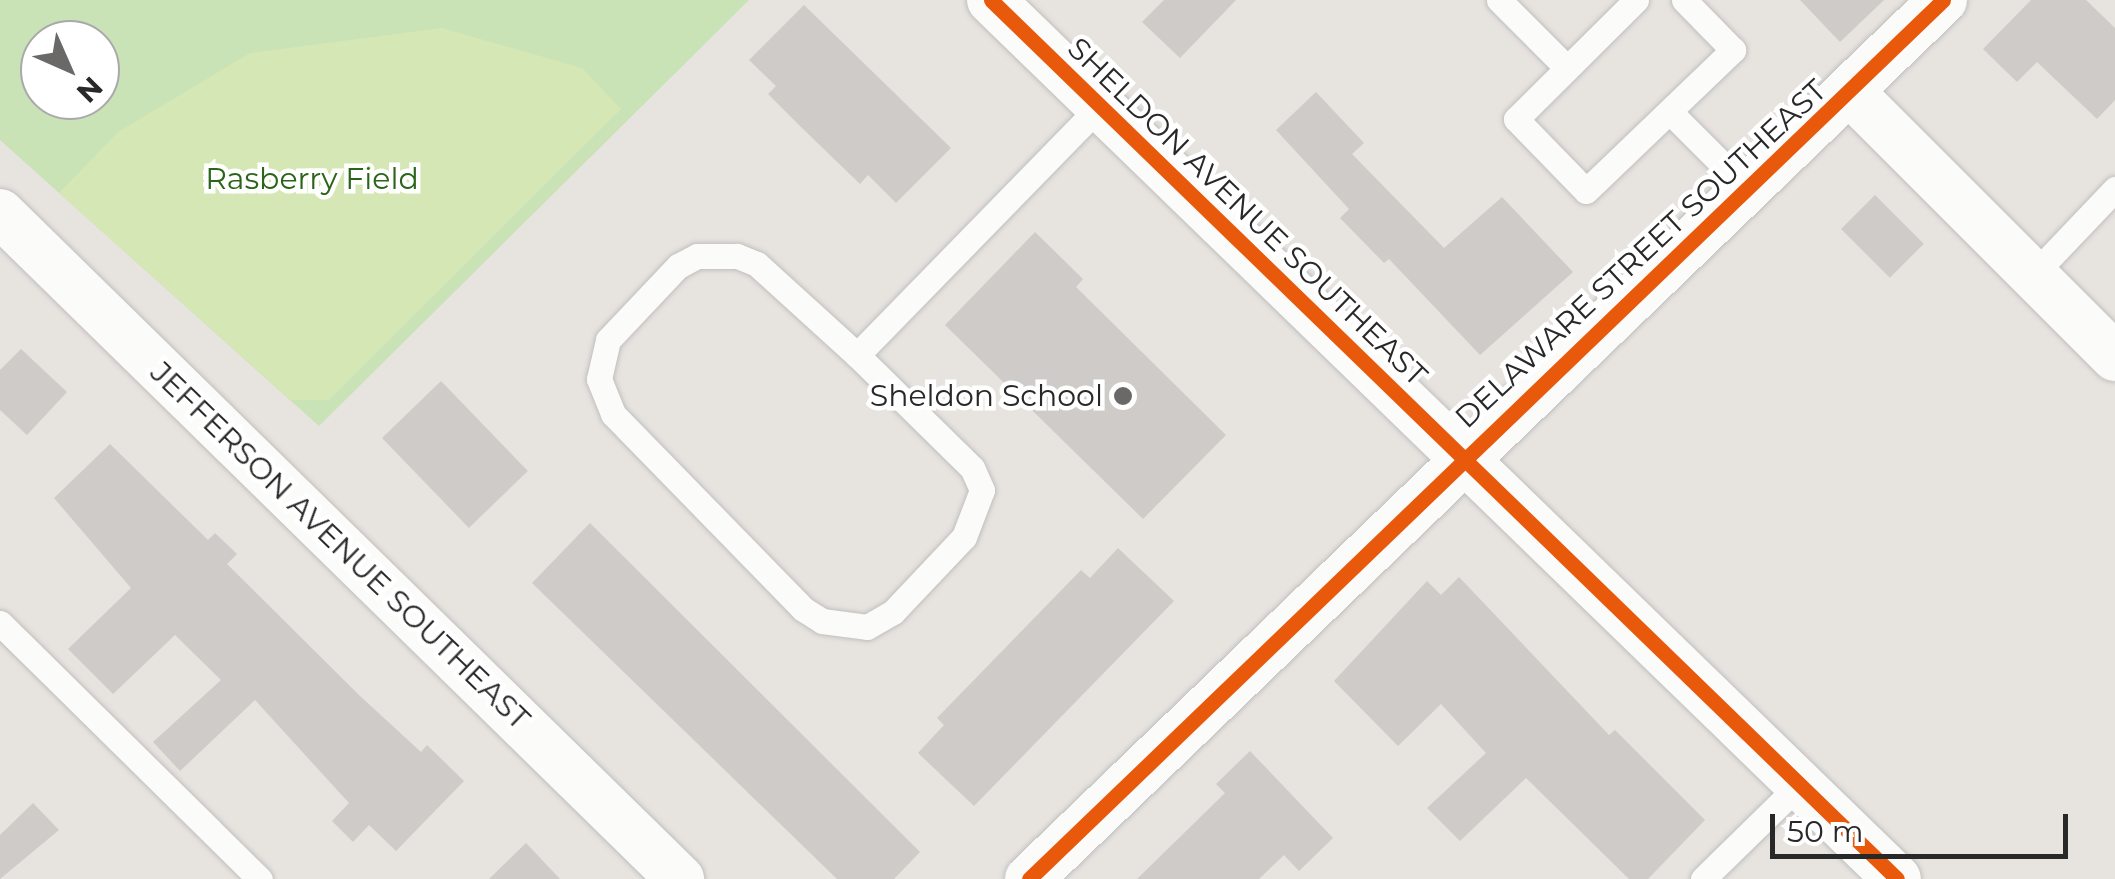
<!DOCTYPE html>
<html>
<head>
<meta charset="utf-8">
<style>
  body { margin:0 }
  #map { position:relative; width:2115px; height:879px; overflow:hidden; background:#e7e3de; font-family:Montserrat,sans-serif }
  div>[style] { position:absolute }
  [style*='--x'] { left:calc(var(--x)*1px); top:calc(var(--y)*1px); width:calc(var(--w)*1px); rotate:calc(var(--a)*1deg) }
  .green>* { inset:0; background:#c9e2b6 }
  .pitch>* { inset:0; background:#d5e7b4 }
  .building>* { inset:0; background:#cecbc8; transform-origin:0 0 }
  .roads { filter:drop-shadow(0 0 2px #c0bfc0) drop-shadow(0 0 2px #c0bfc0) }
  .service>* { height:25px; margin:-12.5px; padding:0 12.5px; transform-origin:12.5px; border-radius:12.5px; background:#fbfbfa }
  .minor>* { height:48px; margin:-24px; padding:0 24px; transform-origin:24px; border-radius:24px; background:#fbfbfa }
  .cycleway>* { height:15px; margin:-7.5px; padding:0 7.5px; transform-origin:7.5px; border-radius:7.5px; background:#e8590c }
  .dots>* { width:28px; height:28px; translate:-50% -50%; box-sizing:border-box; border:5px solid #fff; border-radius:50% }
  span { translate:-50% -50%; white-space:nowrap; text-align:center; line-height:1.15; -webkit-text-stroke:9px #fff; paint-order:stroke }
  .park-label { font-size:30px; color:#2a6519 }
  .street-label { font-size:30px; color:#282828 }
  .poi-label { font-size:30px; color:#282828 }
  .right { translate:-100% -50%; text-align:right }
  .north { position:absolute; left:20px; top:20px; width:100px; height:100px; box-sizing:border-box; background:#fff; border:2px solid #a9a9a9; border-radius:50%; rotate:135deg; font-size:28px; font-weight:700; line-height:40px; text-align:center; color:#282828 }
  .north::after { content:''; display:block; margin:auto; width:35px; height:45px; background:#6b6968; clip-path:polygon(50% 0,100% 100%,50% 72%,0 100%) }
  .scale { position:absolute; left:1770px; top:814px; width:298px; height:45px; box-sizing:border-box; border:5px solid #282828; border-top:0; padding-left:12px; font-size:30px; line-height:35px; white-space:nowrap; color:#282828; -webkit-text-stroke:8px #fff; paint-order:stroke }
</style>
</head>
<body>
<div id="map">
  <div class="green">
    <div style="clip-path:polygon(evenodd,0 0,749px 0,319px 426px,0 140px,0 0,40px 40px,100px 40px,100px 100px,40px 100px,40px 40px)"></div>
  </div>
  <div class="pitch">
    <div style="clip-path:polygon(442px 28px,582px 68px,621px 109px,329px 400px,291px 400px,59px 193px,118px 132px,250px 53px)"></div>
  </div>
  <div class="building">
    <div style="clip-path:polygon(1164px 0,1236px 0,1180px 58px,1142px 22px)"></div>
    <div style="clip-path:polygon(1800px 0,1884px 0,1840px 42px)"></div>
    <div style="clip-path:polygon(2031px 0,2086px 0,2115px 28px,2115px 100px,2097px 119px,2037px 62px,2017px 82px,1983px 49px)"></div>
    <div style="clip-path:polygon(804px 5px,951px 148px,896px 203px,868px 175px,860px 184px,801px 127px,768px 94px,776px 86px,749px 60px)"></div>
    <div style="clip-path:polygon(1316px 92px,1364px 143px,1352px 154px,1444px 248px,1502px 197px,1573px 272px,1480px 355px,1389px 259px,1384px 263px,1340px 218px,1349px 209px,1276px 130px)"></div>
    <div style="left:1875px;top:195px;width:69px;height:48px;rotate:45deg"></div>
    <div style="clip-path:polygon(1035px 232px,1083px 279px,1076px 287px,1226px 435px,1143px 519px,945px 325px)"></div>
    <div style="clip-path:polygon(21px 349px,67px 392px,27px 435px,0 410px,0 370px)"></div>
    <div style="left:441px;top:381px;width:125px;height:82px;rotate:46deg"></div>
    <div style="clip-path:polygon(110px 444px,208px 540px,215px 533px,237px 554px,227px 564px,360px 696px,421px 752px,427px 745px,464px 781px,396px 851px,369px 825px,353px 842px,332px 821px,349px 803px,255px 700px,180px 771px,153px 742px,221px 680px,175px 635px,113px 694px,68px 649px,131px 588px,54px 498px)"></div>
    <div style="clip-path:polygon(590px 523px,920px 852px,894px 879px,837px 879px,532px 583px)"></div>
    <div style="clip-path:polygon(1118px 548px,1174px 601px,974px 806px,918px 753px,944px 725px,937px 718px,1081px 570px,1090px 578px)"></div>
    <div style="clip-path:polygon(1459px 577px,1609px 735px,1615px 730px,1705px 820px,1648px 879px,1629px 879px,1526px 778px,1460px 841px,1427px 808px,1486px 753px,1441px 704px,1398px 746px,1334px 681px,1427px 581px,1441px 595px)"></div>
    <div style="clip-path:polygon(1250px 751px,1333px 838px,1299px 871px,1284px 855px,1259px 879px,1137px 879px,1225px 793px,1216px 784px)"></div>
    <div style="clip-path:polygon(33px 803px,59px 830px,0 879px,0 835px)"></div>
    <div style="clip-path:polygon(526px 843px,560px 879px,489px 879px)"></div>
  </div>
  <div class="roads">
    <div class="service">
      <div style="--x:1499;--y:0;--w:96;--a:45"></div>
      <div style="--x:1636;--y:0;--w:169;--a:135.2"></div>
      <div style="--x:1516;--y:119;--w:100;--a:45.8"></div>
      <div style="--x:1586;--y:191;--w:204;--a:-43.8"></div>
      <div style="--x:1733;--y:50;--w:70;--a:-134.4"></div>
      <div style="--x:1670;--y:112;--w:112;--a:45"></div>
      <div style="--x:2033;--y:275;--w:119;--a:-46.4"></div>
      <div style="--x:857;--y:355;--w:135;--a:-137.7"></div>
      <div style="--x:757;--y:264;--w:22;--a:-158"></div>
      <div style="--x:737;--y:256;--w:40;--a:180"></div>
      <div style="--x:697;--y:256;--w:21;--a:152"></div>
      <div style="--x:678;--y:266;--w:102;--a:133.4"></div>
      <div style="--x:608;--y:340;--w:40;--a:103"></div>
      <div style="--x:599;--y:379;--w:38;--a:68"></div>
      <div style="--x:613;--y:414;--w:272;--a:45.7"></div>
      <div style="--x:803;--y:609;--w:22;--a:32"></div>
      <div style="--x:822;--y:621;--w:45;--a:7.6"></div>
      <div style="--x:867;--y:627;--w:30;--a:-30"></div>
      <div style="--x:893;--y:612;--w:103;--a:-46.6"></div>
      <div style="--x:964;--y:537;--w:50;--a:-69"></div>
      <div style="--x:982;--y:490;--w:24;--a:-114"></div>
      <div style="--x:972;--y:468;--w:161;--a:-135.5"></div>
      <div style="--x:857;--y:355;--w:347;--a:-45.7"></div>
      <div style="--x:0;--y:623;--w:365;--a:44.6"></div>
      <div style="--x:1703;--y:879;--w:134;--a:-44.4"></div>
    </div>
    <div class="minor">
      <div style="--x:991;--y:0;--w:1262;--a:44.13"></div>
      <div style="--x:1852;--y:94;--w:372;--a:45"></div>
      <div style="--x:0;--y:213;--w:952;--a:44.4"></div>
      <div style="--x:1029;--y:879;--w:1268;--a:-43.88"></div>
    </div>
  </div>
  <div class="cycleway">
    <div style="--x:991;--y:0;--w:1262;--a:44.13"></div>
    <div style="--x:1029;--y:879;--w:1268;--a:-43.88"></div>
  </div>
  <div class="dots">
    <div style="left:1123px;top:396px;background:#6b6968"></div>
  </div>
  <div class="park-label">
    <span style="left:312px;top:179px">Rasberry Field</span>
  </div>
  <div class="street-label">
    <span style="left:1247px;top:212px;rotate:44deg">SHELDON AVENUE SOUTHEAST</span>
    <span style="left:1641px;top:254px;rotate:-43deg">DELAWARE STREET SOUTHEAST</span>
    <span style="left:340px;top:546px;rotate:44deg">JEFFERSON AVENUE SOUTHEAST</span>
  </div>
  <div class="poi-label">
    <span class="right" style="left:1103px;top:396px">Sheldon School</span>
  </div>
  <div class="north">N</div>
  <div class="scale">50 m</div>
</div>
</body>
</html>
